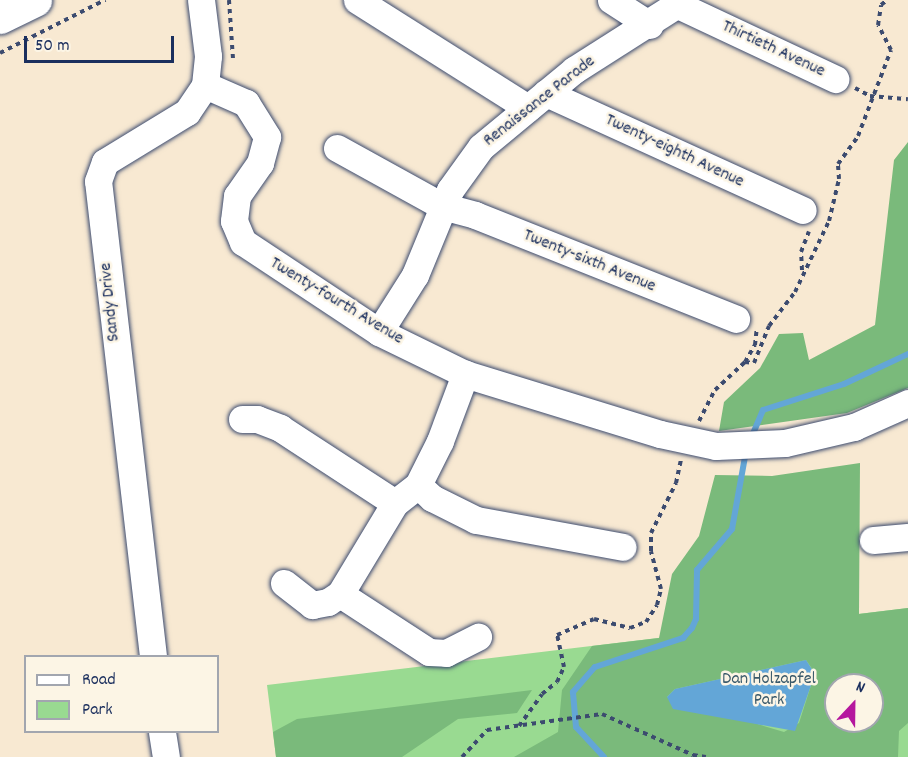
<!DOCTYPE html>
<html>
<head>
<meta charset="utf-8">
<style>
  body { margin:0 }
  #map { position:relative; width:908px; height:757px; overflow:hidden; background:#f8e9d2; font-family:Dekko,sans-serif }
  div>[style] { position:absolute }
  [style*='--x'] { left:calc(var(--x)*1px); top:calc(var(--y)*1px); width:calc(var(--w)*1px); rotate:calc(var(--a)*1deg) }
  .green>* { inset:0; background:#99da91 }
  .forest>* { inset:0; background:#7aba7b }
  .water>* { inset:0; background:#63a6d7 }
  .stream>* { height:6px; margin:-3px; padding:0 3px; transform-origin:3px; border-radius:3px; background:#63a6d7 }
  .path>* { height:4px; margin-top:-2px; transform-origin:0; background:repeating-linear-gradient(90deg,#3c4b6f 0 4.5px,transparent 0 9px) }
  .roads { filter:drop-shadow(0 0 2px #3c4b6f) drop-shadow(0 0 2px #3c4b6f) }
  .minor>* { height:27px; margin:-13.5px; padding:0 13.5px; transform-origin:13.5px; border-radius:13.5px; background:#fff }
  .major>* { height:33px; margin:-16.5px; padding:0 16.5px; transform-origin:16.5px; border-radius:16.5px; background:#fff }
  span { translate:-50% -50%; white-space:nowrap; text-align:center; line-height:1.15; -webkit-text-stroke:5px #fcf5e5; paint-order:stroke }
  .street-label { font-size:18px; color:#1b2f5e }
  .park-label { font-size:18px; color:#3a5a6b }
  .legend { position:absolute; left:24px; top:655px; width:195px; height:78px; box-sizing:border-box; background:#fcf5e5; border:2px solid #a2a6af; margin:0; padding:8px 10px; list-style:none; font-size:18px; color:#1b2f5e }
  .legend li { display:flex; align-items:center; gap:12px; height:30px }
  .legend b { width:30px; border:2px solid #a2a6af }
  .north { position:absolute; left:824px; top:673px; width:60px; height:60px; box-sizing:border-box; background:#fcf5e5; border:2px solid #a2a6af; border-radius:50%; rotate:22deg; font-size:16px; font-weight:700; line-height:24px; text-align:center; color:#1b2f5e }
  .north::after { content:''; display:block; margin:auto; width:21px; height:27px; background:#b5179e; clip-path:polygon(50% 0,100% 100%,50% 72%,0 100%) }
  .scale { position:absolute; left:24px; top:36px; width:150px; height:27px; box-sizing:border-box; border:3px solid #1b2f5e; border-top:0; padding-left:8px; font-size:18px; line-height:21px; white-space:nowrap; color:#1b2f5e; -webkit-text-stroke:4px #fcf5e5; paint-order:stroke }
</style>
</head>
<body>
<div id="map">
  <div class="green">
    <div style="clip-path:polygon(evenodd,908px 608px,908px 757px,276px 757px,267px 685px,908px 608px,836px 685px,872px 685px,872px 721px,836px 721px,836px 685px)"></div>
  </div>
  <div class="forest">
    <div style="clip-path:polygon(908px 142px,908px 388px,847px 413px,719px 431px,724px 402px,760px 368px,779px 334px,803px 333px,809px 360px,875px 325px,894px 160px)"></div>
    <div style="clip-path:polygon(evenodd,860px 463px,859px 614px,908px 608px,908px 723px,899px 731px,898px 757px,514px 757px,558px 732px,562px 690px,592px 646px,659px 638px,672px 574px,699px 536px,715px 475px,772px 476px,860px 463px,806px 660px,815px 673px,799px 723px,784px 732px,667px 697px,675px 689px,806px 660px,860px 463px,836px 685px,872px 685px,872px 721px,836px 721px,836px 685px)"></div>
    <div style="clip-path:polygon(532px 690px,517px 713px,458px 719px,402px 757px,276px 757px,273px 732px,297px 719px)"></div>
  </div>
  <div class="water">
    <div style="clip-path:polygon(806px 660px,815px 674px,795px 731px,673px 709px,667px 697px,675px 689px)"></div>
  </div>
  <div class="stream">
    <div style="--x:752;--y:436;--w:28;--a:-67"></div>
    <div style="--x:763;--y:410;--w:85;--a:-17.8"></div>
    <div style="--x:844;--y:384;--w:71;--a:-25.1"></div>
    <div style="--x:604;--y:757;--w:41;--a:-133"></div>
    <div style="--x:576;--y:727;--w:35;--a:-95"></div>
    <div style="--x:573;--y:692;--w:33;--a:-49"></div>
    <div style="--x:595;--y:667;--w:93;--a:-18.2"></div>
    <div style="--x:683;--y:638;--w:13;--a:-48"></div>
    <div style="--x:692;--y:628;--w:10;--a:-66"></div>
    <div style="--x:696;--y:619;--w:49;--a:-88.8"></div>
    <div style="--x:697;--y:570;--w:54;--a:-49.5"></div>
    <div style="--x:732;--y:529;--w:79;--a:-79.8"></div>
  </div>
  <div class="path">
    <div style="--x:229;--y:0;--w:59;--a:86.1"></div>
    <div style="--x:0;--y:53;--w:118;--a:-26.8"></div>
    <div style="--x:855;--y:88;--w:17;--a:28"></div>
    <div style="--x:870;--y:96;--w:38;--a:5"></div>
    <div style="--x:802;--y:270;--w:18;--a:-93"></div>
    <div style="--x:801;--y:252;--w:22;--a:-69"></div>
    <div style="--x:745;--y:362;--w:20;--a:-60"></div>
    <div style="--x:755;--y:345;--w:18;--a:-84"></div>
    <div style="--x:699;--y:421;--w:35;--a:-63"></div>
    <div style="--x:715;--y:390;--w:41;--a:-43"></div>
    <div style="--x:745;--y:362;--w:9;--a:6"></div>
    <div style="--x:754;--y:363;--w:40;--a:-68"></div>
    <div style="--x:769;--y:326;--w:43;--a:-52.6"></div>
    <div style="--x:795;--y:292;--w:79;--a:-64.4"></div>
    <div style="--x:829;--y:221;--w:43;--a:-76.6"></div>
    <div style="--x:839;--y:179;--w:15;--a:-94"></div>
    <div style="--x:838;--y:164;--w:34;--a:-54"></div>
    <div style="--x:858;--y:136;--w:92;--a:-69"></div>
    <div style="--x:891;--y:50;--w:28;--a:-117"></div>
    <div style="--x:878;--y:25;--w:20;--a:-81"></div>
    <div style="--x:881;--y:5;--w:8;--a:-40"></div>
    <div style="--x:519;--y:726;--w:39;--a:-54"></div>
    <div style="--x:542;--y:694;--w:19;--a:-39"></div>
    <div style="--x:557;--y:682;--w:17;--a:-65"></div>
    <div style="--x:564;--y:667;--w:33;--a:-102"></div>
    <div style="--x:557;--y:635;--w:40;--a:-23.4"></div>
    <div style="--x:594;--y:619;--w:37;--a:14"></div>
    <div style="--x:630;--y:628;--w:17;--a:-21"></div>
    <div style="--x:646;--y:622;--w:20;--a:-57"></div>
    <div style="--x:657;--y:605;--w:16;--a:-76"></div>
    <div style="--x:661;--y:589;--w:39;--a:-105"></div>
    <div style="--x:651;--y:551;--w:18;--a:-90"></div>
    <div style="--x:651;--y:533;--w:56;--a:-63.4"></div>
    <div style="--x:676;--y:483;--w:24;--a:-78"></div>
    <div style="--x:462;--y:757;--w:37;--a:-47"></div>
    <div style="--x:487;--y:730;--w:116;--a:-7.9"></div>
    <div style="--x:602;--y:714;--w:100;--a:24.3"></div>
    <div style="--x:693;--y:755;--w:13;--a:9"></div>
  </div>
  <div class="roads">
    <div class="minor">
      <div style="--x:357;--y:0;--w:202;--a:32.3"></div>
      <div style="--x:611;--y:0;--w:46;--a:32.7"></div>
      <div style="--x:678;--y:5;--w:174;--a:25.2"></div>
      <div style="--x:205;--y:85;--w:45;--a:23.7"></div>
      <div style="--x:246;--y:103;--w:40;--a:58"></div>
      <div style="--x:267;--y:137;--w:27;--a:105"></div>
      <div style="--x:260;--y:163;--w:40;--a:124.9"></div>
      <div style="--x:237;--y:196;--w:25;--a:97"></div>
      <div style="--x:234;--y:221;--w:23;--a:67"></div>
      <div style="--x:243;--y:242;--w:163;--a:33.5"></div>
      <div style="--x:379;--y:332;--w:96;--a:26"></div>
      <div style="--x:465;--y:374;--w:204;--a:17.1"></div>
      <div style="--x:660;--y:434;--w:57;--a:12.1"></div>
      <div style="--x:716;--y:446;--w:69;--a:-2.5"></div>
      <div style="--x:785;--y:443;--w:71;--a:-13.1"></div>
      <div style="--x:854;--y:427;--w:59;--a:-24"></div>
      <div style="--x:546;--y:93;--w:282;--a:24.5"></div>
      <div style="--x:337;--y:148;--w:120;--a:28.9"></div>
      <div style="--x:442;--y:206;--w:34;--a:15"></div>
      <div style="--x:475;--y:215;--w:281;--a:21.7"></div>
      <div style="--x:379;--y:332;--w:67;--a:-57.7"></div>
      <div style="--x:415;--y:275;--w:92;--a:-67.6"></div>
      <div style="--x:450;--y:190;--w:53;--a:-54.2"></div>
      <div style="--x:481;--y:147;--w:121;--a:-39.6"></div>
      <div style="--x:574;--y:70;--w:130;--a:-32.5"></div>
      <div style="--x:242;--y:419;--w:15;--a:0"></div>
      <div style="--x:257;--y:419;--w:25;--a:21"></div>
      <div style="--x:280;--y:428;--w:137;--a:33.1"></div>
      <div style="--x:418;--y:485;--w:19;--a:43"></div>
      <div style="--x:432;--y:498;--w:49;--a:26.6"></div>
      <div style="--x:476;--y:520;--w:149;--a:10.4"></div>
      <div style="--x:873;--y:540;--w:35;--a:-5"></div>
      <div style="--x:284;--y:583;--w:36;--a:38"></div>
      <div style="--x:312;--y:605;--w:16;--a:-11"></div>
      <div style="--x:328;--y:602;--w:14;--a:-34"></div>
      <div style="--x:340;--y:594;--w:106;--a:-58.9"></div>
      <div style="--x:395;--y:503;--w:29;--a:-38"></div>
      <div style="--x:418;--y:485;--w:49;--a:-63.4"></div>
      <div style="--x:440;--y:441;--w:72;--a:-69.5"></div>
      <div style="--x:340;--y:594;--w:106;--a:33.1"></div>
      <div style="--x:429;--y:652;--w:17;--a:3"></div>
      <div style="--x:446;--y:653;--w:36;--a:-27"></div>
      <div style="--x:153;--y:656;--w:478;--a:-96.6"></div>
      <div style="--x:98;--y:181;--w:20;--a:-70"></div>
      <div style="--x:105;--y:162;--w:96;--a:-31.4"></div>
      <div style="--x:187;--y:112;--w:32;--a:-56"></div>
      <div style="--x:205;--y:85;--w:29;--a:-84"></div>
      <div style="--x:208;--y:56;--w:56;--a:-97.1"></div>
      <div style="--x:162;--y:732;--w:25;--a:81"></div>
    </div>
    <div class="major">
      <div style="--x:0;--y:17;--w:39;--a:-26"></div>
    </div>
  </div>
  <div class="street-label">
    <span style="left:773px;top:50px;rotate:25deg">Thirtieth Avenue</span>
    <span style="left:540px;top:102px;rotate:-38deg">Renaissance Parade</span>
    <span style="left:674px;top:152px;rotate:25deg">Twenty-eighth Avenue</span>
    <span style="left:589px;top:262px;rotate:22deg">Twenty-sixth Avenue</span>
    <span style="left:111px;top:302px;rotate:-96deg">Sandy Drive</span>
    <span style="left:336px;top:302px;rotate:31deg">Twenty-fourth Avenue</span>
  </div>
  <div class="park-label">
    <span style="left:769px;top:691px">Dan Holzapfel<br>Park</span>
  </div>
  <ul class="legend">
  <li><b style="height:8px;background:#fff"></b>Road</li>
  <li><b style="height:16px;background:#99da91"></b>Park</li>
  </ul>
  <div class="north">N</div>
  <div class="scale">50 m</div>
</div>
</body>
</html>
